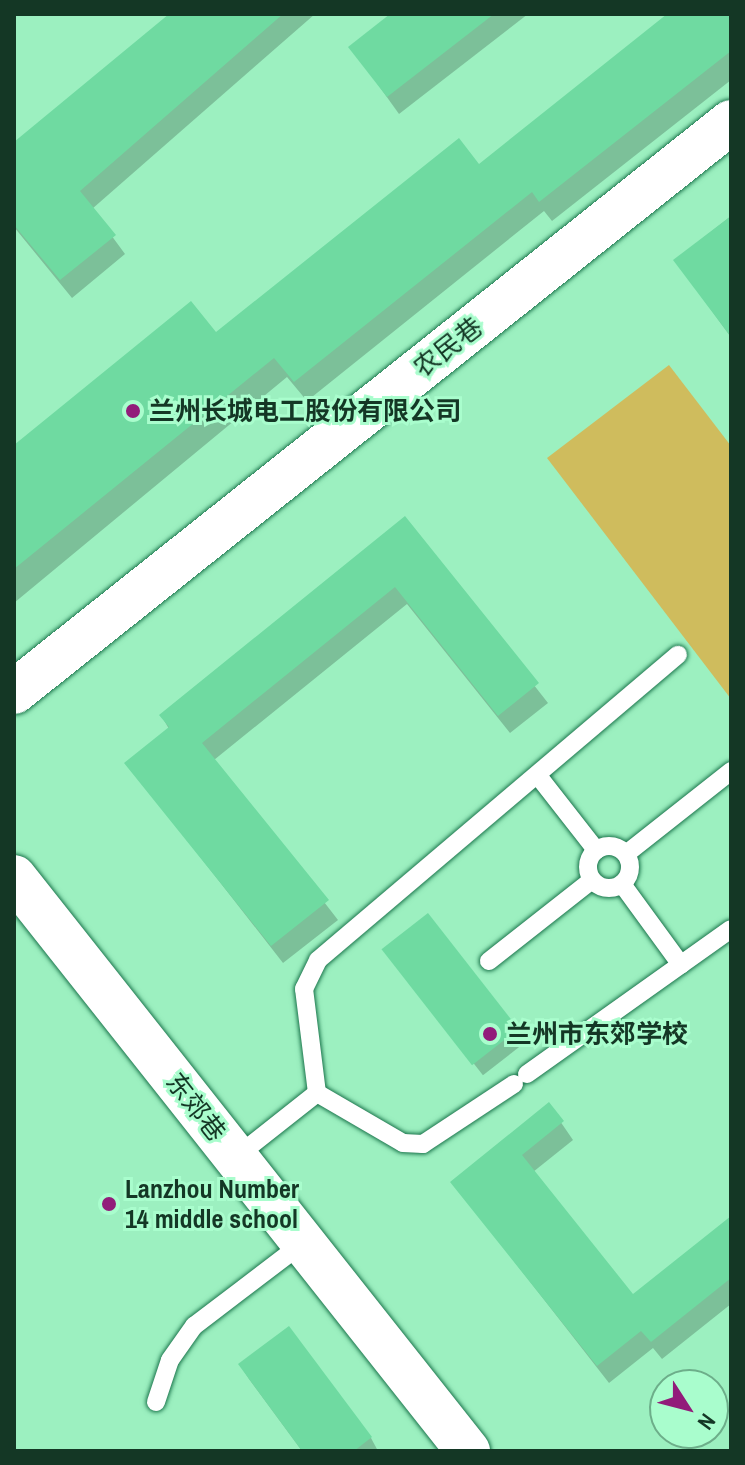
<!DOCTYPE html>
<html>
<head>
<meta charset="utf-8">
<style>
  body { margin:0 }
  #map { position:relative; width:745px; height:1465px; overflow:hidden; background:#9cf0c0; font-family:"Archivo Narrow","Noto Sans SC",sans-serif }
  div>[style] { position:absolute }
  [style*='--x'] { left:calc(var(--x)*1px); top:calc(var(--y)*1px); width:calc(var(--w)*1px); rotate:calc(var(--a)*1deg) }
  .green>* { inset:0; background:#cfbc5d }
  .shadow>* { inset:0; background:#0003; transform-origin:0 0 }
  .building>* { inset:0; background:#6fdaa1; transform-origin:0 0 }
  .roads { filter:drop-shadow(0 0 2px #1c764d) drop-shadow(0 0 2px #1c764d) }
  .service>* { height:18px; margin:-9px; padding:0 9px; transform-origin:9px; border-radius:9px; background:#fff }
  .service>.ring { margin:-9px; padding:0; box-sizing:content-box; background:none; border:18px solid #fff; border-radius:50% }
  .tertiary>* { height:44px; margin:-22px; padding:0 22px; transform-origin:22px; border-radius:22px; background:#fff }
  .dots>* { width:22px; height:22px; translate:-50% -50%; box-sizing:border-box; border:4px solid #a9fdcd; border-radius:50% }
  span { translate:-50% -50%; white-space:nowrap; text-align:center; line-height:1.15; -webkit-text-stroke:6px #a9fdcd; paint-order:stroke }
  .street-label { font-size:26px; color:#143725 }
  .poi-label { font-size:26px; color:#143725; font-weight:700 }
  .left { translate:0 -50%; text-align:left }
  .frame { position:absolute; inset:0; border:16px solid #143725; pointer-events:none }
  .north { position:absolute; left:649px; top:1369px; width:80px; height:80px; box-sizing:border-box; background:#a9fdcd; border:2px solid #6dae8a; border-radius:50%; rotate:126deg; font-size:22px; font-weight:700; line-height:32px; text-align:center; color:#143725 }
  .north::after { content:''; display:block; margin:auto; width:28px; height:36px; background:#921c7a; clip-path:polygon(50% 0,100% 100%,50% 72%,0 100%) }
</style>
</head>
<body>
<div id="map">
  <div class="green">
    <div style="clip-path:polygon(669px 365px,731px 446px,731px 699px,547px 458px)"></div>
  </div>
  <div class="shadow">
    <div style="clip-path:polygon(172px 14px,315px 14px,92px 209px,125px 254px,72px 298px,14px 227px,14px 144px)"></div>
    <div style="clip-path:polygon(394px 14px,528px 14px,399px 114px,351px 47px)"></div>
    <div style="clip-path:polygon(670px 14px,731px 14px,731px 80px,552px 221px,544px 211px,307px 401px,287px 377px,14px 603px,14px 448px,215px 335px,478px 166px)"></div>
    <div style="clip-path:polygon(731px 216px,731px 335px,730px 336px,675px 260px)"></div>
    <div style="clip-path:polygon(404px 519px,548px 703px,510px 733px,407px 604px,214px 760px,338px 920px,283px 963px,127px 763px,169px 729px,161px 715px)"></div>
    <div style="left:427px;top:916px;width:160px;height:54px;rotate:52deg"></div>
    <div style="clip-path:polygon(549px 1105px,573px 1140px,533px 1172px,632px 1297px,731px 1218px,731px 1304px,662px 1359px,653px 1348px,609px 1383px,453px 1183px)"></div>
    <div style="clip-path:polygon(289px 1328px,371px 1438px,378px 1451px,302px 1451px,249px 1379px,240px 1365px)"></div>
  </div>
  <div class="building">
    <div style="clip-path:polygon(169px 14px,283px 14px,80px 191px,116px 235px,60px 280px,14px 225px,14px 142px)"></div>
    <div style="clip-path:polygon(390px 14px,494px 14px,387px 97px,348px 47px)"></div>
    <div style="clip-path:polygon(667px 14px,731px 14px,731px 51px,539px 202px,532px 192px,294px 382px,274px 358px,14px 569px,14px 445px,191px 301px,216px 332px,459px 138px,479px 164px)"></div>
    <div style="clip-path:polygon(731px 216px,731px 337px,673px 260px)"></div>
    <div style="clip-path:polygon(405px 516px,539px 683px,498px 716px,395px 587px,202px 743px,329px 900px,271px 946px,124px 763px,169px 727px,159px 715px)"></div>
    <div style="left:428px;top:913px;width:147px;height:59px;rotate:52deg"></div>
    <div style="clip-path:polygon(549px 1102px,564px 1121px,522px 1155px,633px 1294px,731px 1216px,731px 1278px,651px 1342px,641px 1331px,597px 1366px,450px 1182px)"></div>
    <div style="clip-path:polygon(289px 1326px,372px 1437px,354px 1451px,302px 1451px,238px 1364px)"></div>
  </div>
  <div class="roads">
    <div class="service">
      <div style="--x:539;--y:777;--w:93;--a:52"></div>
      <div class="ring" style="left:588px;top:846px;width:24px;height:24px"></div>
      <div style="--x:626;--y:854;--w:134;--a:-38.3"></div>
      <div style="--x:622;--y:884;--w:100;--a:53.9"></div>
      <div style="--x:489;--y:961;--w:131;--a:-38.2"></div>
      <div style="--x:527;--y:1074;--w:250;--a:-35.4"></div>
      <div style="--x:317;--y:1093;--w:105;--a:-97.1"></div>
      <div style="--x:304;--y:989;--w:32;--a:-64"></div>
      <div style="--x:318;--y:960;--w:472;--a:-40.3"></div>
      <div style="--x:317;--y:1093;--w:99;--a:30.2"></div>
      <div style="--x:403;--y:1143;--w:20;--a:3"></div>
      <div style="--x:423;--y:1144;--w:109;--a:-33.4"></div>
      <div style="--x:236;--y:1157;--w:103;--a:-38.3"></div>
      <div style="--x:156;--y:1402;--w:44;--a:-71.6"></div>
      <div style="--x:170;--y:1360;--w:42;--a:-54.8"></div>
      <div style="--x:194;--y:1326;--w:137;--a:-37.3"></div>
    </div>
    <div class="tertiary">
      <div style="--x:14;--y:692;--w:916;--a:-38.48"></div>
      <div style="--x:14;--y:877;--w:732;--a:51.66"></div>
    </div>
  </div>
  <div class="dots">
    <div style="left:133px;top:411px;background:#921c7a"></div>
    <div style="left:490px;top:1034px;background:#921c7a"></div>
    <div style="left:109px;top:1204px;background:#921c7a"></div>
  </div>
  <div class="street-label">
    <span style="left:448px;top:347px;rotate:-38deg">农民巷</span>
    <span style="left:196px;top:1107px;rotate:52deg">东郊巷</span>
  </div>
  <div class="poi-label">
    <span class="left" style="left:149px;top:411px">兰州长城电工股份有限公司</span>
    <span class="left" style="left:506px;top:1034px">兰州市东郊学校</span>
    <span class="left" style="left:125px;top:1204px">Lanzhou Number<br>14 middle school</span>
  </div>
  <div class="frame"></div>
  <div class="north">N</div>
</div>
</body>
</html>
